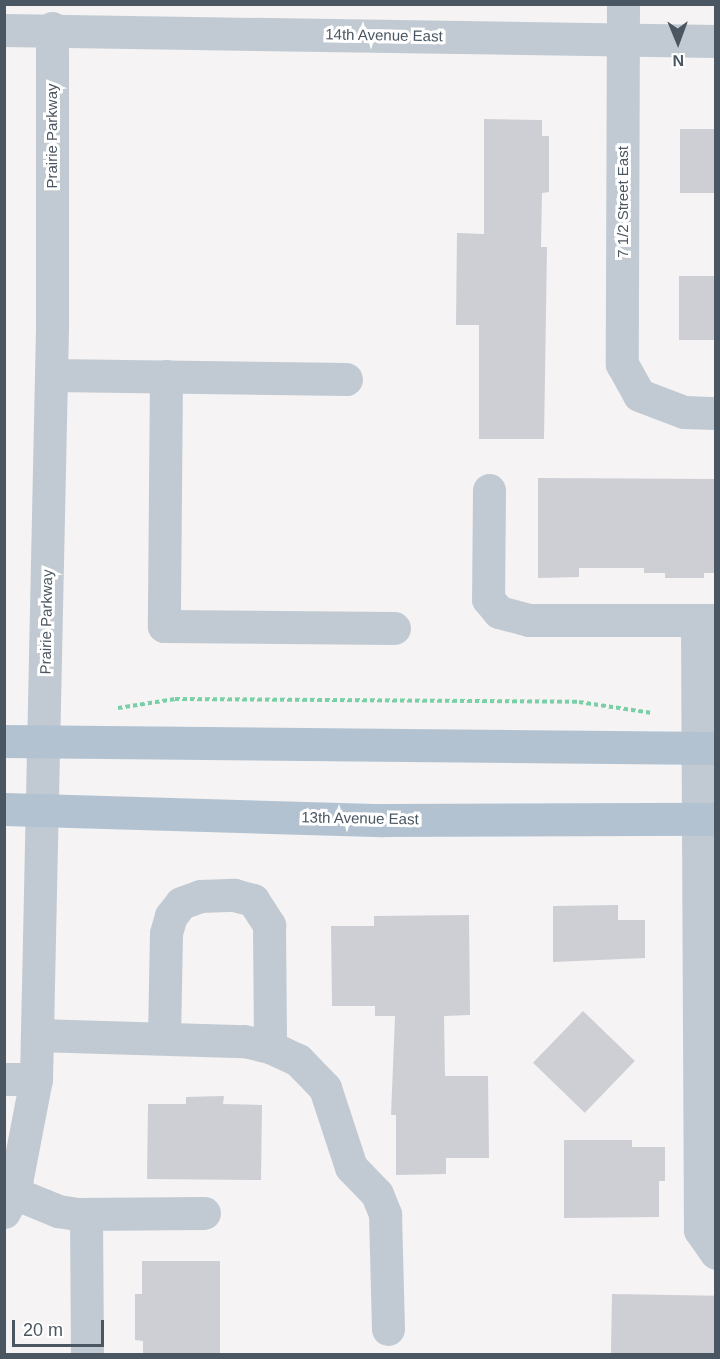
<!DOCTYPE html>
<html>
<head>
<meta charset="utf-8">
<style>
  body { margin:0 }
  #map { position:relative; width:720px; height:1359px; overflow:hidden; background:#f5f3f3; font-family:Helvetica,sans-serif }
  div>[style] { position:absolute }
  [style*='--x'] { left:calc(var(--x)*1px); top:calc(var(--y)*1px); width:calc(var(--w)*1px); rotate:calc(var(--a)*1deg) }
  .building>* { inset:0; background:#cdcfd5; transform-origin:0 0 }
  .path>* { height:4px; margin-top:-2px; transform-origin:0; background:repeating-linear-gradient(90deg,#7ad0a6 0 4.5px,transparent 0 7.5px) }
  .minor>* { height:33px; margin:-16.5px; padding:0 16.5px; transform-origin:16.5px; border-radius:16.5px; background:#c1cad2 }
  .major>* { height:33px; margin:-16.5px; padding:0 16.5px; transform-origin:16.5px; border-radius:16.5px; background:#b3c2d1 }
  span { translate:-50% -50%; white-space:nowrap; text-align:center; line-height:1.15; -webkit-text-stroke:6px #fff; paint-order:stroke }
  .street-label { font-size:15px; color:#4a5661 }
  .frame { position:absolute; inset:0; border:6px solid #4a5661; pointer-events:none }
  .north { position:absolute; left:648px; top:12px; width:60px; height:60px; -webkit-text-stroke:4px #fff; paint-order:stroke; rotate:179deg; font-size:16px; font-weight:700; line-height:24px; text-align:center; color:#4a5661 }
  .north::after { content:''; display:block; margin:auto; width:21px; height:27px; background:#4a5661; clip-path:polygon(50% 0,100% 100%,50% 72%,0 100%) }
  .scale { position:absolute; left:12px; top:1320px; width:92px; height:27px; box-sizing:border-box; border:3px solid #4a5661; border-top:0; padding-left:8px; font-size:18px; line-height:21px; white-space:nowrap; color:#4a5661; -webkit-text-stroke:4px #fff; paint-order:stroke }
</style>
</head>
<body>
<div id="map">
  <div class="building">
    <div style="clip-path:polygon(484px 119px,542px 120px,542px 136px,549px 136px,549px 192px,542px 193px,541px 247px,547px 247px,544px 439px,479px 439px,479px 325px,456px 325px,457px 233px,484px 234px)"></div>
    <div style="left:680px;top:129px;width:36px;height:64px"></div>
    <div style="left:679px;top:276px;width:37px;height:64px"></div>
    <div style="clip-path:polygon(538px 478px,716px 479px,716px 573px,704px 573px,704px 578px,665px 578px,665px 573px,644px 573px,644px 568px,579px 568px,579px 577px,538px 578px)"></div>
    <div style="clip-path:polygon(618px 905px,618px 920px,645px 920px,645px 958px,553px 962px,553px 906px)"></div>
    <div style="clip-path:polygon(469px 915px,470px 1015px,444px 1016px,445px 1076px,488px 1076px,489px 1158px,446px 1158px,446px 1174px,396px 1175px,396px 1115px,391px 1115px,395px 1016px,375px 1016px,375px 1006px,332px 1006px,331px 926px,374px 926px,374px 916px)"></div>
    <div style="left:583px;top:1011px;width:72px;height:72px;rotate:44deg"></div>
    <div style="clip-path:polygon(224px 1096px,223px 1104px,262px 1105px,261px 1180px,147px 1179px,148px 1104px,186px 1104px,186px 1097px)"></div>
    <div style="clip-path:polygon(564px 1140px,632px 1140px,632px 1147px,665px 1147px,665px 1181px,659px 1181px,659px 1217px,564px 1218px)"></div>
    <div style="clip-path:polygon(142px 1261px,220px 1261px,220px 1354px,143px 1354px,143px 1341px,135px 1340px,135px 1294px,142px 1294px)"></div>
    <div style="left:612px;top:1294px;width:104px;height:60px;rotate:1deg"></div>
  </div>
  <div class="path">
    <div style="--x:118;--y:708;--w:58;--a:-9"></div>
    <div style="--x:175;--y:699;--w:404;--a:0.4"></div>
    <div style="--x:579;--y:702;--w:74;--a:8.6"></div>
  </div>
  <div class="minor">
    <div style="--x:623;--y:4;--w:360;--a:90.2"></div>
    <div style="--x:622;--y:364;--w:35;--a:61"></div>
    <div style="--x:639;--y:395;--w:48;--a:20.7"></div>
    <div style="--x:684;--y:412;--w:32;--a:2"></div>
    <div style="--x:4;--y:30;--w:712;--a:0.89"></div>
    <div style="--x:52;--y:375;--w:294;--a:0.8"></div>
    <div style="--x:166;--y:376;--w:250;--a:90.5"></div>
    <div style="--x:164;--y:626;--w:230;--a:0.5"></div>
    <div style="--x:489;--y:490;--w:109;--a:90.5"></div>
    <div style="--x:488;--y:599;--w:17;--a:50"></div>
    <div style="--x:499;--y:612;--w:31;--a:15"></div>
    <div style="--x:529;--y:620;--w:187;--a:0"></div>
    <div style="--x:697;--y:621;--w:609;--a:89.72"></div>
    <div style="--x:700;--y:1230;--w:28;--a:55"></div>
    <div style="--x:37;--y:1035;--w:207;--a:1.7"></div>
    <div style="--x:244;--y:1041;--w:27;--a:13"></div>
    <div style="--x:270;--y:1047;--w:31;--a:25"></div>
    <div style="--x:298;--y:1060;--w:39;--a:46"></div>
    <div style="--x:325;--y:1088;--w:83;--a:71.8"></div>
    <div style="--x:351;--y:1167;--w:37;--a:46"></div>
    <div style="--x:377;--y:1194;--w:22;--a:68"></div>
    <div style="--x:385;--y:1214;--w:115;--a:88.5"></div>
    <div style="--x:164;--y:1037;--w:104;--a:-88.9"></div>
    <div style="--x:166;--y:933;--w:18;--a:-74"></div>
    <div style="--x:171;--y:916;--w:16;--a:-52"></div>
    <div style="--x:181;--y:903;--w:20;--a:-20"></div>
    <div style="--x:200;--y:896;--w:34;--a:-2"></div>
    <div style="--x:234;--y:895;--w:20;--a:15"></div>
    <div style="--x:253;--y:900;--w:30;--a:57"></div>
    <div style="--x:269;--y:925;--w:122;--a:89.5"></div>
    <div style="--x:4;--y:1079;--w:32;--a:0"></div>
    <div style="--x:14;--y:1193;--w:48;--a:22.2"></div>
    <div style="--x:58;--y:1211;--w:20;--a:9"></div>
    <div style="--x:78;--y:1214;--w:126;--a:-0.5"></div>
    <div style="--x:4;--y:1212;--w:21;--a:-62"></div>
    <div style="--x:14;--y:1193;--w:116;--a:-79.1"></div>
    <div style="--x:36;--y:1079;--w:753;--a:-88.78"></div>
    <div style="--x:52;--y:326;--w:298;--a:-90"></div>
    <div style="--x:86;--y:1214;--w:140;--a:89.6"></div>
  </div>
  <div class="major">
    <div style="--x:4;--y:741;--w:712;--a:0.56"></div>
    <div style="--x:4;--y:809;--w:379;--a:1.7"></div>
    <div style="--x:383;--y:820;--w:333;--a:-0.2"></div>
  </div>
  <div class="street-label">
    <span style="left:384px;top:35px;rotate:1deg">14th Avenue East</span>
    <span style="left:52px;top:136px;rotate:-90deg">Prairie Parkway</span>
    <span style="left:623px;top:202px;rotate:-90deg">7 1/2 Street East</span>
    <span style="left:46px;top:622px;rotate:-89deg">Prairie Parkway</span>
    <span style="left:360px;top:818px;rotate:1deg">13th Avenue East</span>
  </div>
  <div class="frame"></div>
  <div class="north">N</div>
  <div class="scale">20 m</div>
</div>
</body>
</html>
